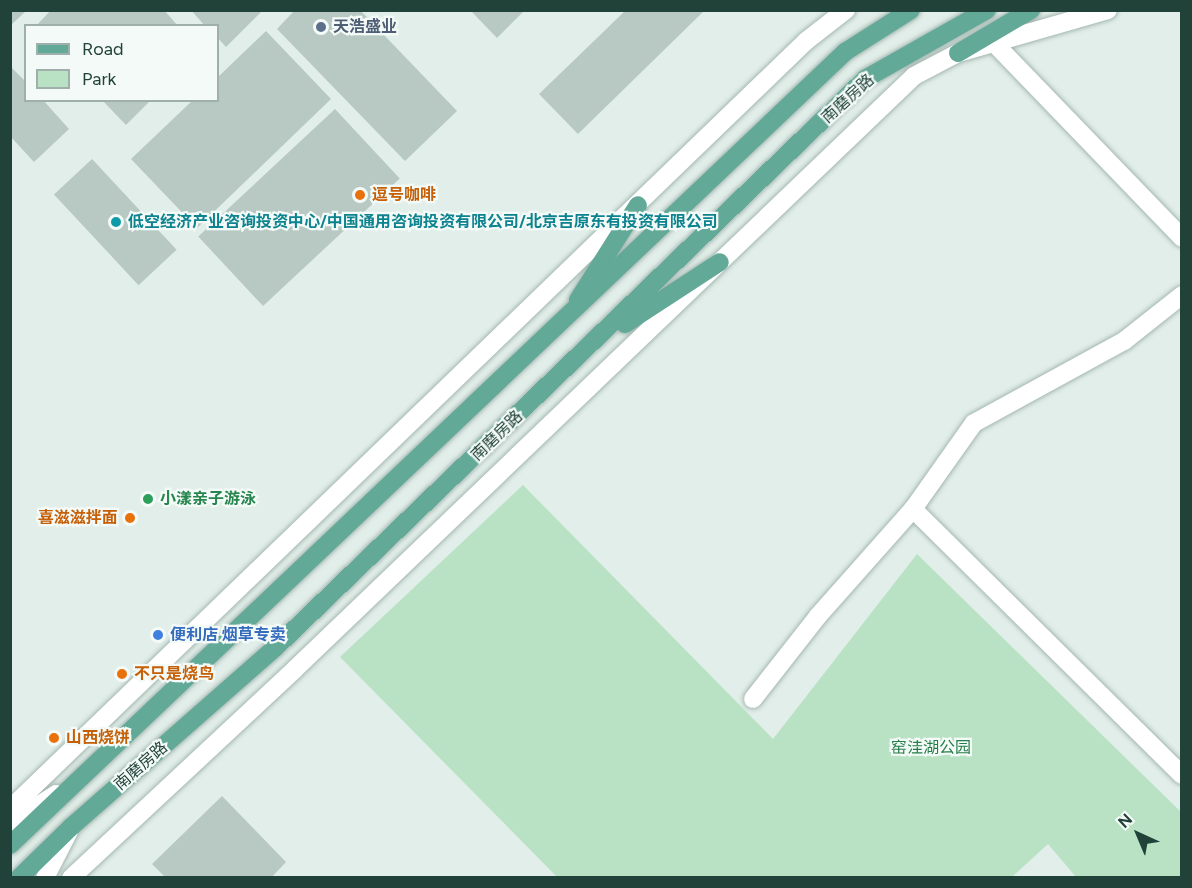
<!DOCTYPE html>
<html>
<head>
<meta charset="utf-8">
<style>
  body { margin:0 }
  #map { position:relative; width:1192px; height:888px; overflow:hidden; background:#e2eee9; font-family:Figtree,"Noto Sans SC",sans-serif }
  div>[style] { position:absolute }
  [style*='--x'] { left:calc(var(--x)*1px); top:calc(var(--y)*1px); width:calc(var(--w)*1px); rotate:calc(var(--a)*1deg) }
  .green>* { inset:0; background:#b9e2c5 }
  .building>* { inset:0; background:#b7c9c2; transform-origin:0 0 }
  .roads { filter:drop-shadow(0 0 2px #a4b7b1) drop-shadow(0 0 2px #a4b7b1) }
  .street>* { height:18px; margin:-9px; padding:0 9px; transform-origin:9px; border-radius:9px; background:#fff }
  .secondary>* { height:18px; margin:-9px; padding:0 9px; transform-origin:9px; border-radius:9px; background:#fff }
  .primary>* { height:18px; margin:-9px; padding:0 9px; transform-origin:9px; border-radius:9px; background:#62a998 }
  .dots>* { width:16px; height:16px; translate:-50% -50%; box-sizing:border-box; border:3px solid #f4faf7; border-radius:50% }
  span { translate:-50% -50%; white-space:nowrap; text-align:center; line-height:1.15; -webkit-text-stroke:4.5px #f4faf7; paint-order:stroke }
  .service-label { font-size:16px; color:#4e5e75; font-weight:700 }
  .left { translate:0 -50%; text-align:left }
  .street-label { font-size:16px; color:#204239 }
  .food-label { font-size:16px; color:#c56008; font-weight:700 }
  .right { translate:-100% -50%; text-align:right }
  .culture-label { font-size:16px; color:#0d838f; font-weight:700 }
  .leisure-label { font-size:16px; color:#27864d; font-weight:700 }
  .shop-label { font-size:16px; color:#366cbe; font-weight:700 }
  .park-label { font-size:16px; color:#257e49 }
  .frame { position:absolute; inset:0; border:12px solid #204239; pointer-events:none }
  .legend { position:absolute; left:24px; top:24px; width:195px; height:78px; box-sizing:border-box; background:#f4faf7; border:2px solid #9fb0ab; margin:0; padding:8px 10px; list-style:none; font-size:18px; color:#204239 }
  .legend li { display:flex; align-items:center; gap:12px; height:30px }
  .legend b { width:30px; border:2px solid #9fb0ab }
  .north { position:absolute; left:1108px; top:804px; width:60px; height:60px; -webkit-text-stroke:4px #f4faf7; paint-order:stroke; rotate:316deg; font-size:16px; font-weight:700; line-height:24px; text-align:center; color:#204239 }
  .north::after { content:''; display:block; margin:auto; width:21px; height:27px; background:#204239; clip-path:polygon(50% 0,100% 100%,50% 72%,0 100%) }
</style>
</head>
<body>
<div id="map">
  <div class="green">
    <div style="clip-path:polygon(523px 485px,773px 739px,917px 554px,1181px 812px,1181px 877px,1076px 877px,1048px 844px,1012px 877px,557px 877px,340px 657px)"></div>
  </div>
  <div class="building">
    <div style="clip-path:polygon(10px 10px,27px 10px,10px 26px)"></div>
    <div style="clip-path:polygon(51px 10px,164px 10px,178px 26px,36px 26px)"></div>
    <div style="clip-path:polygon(191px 10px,263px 10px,226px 47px,218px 38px,218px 26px,205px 26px)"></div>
    <div style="clip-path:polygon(295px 10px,360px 10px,457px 111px,405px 161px,277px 29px)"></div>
    <div style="clip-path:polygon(470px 10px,525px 10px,497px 38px)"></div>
    <div style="clip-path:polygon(626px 10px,705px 10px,578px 134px,539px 94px)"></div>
    <div style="clip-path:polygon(266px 31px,331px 99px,197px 228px,131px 159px,193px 100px,218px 100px,218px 77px)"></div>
    <div style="clip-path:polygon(10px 66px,26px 82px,26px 100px,43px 100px,69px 129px,34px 162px,10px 136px)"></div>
    <div style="clip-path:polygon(102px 100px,151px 100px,126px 125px)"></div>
    <div style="left:335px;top:109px;width:95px;height:187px;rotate:47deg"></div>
    <div style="left:92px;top:159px;width:124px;height:52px;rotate:47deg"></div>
    <div style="clip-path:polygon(222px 796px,286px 862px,271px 878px,166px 878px,152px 864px)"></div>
  </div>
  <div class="roads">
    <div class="street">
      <div style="--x:994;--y:43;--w:271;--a:46"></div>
      <div style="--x:913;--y:509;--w:378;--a:44.7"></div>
      <div style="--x:753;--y:699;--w:105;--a:-51.9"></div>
      <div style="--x:818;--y:616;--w:143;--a:-48.4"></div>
      <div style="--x:913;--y:509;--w:105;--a:-54.7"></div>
      <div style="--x:974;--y:423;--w:171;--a:-28.7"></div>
      <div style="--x:1124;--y:341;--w:74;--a:-38.4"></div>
    </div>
    <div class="secondary">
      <div style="--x:10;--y:809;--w:1106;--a:-43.97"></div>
      <div style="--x:806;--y:41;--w:51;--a:-37.8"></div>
      <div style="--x:10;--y:824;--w:55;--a:-33.1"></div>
      <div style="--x:45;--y:878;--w:53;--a:-62.9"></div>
      <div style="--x:71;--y:878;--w:306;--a:-43"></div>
      <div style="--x:295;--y:669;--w:857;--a:-43.77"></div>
      <div style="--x:914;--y:76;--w:50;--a:-27.6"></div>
      <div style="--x:958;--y:53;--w:156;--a:-16"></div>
    </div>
    <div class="primary">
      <div style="--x:958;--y:53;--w:85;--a:-30.5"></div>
      <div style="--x:578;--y:300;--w:112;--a:-57.7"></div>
      <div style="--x:625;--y:324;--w:113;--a:-33.1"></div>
      <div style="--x:10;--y:845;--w:1152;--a:-43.52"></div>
      <div style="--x:845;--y:52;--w:78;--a:-32.5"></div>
      <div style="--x:19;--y:878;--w:73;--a:-44.4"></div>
      <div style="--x:71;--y:827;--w:271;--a:-41.3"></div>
      <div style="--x:275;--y:648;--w:820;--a:-43.96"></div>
      <div style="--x:865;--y:79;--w:140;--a:-29.5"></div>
    </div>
  </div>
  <div class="dots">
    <div style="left:321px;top:27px;background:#5c6f8a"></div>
    <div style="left:360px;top:195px;background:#e8710a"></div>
    <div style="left:116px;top:222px;background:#0f9aa8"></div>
    <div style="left:148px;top:499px;background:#2e9e5b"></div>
    <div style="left:130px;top:518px;background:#e8710a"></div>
    <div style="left:158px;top:635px;background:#3f7fe0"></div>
    <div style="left:122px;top:674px;background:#e8710a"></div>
    <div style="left:54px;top:738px;background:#e8710a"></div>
  </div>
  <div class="service-label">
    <span class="left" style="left:333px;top:27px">天浩盛业</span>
  </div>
  <div class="street-label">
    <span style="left:848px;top:99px;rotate:-42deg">南磨房路</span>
    <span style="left:497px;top:436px;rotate:-44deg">南磨房路</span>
    <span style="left:141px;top:766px;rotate:-41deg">南磨房路</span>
  </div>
  <div class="food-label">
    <span class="left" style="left:372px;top:195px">逗号咖啡</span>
    <span class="right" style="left:118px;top:518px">喜滋滋拌面</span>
    <span class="left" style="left:134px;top:674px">不只是烧鸟</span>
    <span class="left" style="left:66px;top:738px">山西烧饼</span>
  </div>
  <div class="culture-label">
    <span class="left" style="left:128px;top:222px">低空经济产业咨询投资中心/中国通用咨询投资有限公司/北京吉原东有投资有限公司</span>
  </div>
  <div class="leisure-label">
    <span class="left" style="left:160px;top:499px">小漾亲子游泳</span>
  </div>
  <div class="shop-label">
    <span class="left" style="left:170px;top:635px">便利店 烟草专卖</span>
  </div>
  <div class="park-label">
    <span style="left:931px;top:748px">窑洼湖公园</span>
  </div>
  <div class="frame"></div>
  <ul class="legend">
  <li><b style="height:8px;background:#62a998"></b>Road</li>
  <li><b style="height:16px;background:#b9e2c5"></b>Park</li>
  </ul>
  <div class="north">N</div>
</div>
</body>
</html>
